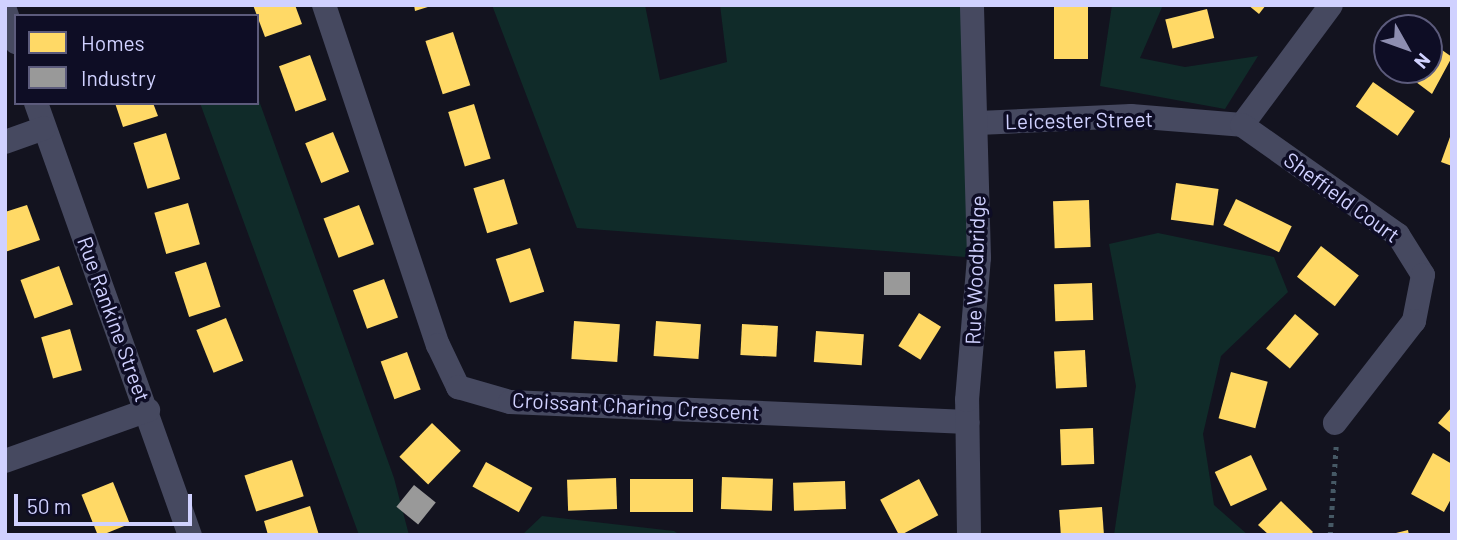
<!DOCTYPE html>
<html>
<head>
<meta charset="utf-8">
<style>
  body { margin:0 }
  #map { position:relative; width:1457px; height:540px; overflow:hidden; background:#13131f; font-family:Barlow,sans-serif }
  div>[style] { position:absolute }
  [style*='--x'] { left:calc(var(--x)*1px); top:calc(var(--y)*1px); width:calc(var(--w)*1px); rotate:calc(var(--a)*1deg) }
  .green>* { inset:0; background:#102b29 }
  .homes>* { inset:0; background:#ffd966; transform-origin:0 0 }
  .industry>* { inset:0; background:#999; transform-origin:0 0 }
  .path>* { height:4.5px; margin-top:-2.25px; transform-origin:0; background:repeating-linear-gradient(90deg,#465965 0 3.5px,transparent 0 8.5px) }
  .minor>* { height:24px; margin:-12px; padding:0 12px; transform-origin:12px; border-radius:12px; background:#464960 }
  span { translate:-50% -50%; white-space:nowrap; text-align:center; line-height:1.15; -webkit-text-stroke:7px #0e0d25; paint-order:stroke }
  .street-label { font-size:21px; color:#d0d1ff }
  .frame { position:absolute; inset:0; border:7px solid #d0d1ff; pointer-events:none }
  .legend { position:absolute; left:14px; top:14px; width:245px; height:91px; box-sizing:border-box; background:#0e0d25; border:2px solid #5c5b7c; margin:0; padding:9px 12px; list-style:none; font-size:21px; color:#d0d1ff }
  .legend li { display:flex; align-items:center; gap:14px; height:35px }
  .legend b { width:35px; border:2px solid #5c5b7c }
  .north { position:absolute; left:1373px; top:14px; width:70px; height:70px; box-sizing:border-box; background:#0e0d25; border:2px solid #5c5b7c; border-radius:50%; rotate:130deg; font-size:19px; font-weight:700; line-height:28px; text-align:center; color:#d0d1ff }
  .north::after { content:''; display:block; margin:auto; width:24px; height:32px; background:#8e8eb1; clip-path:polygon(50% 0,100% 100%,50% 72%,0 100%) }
  .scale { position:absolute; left:14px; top:494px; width:178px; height:32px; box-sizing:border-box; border:4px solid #d0d1ff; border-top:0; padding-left:9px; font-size:21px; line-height:24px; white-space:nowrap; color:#d0d1ff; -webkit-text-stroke:5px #0e0d25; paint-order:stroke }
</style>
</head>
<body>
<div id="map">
  <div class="green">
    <div style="clip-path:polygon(492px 5px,645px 5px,660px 80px,727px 62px,720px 5px,972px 5px,979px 258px,577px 228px)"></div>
    <div style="clip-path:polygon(1112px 5px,1163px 5px,1140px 58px,1185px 67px,1258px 56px,1225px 109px,1100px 86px)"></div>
    <div style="clip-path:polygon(257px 95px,394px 478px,409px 535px,359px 535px,200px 103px,257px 103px)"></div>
    <div style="clip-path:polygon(1158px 233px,1274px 257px,1288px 292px,1221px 356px,1203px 434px,1214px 505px,1248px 535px,1114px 535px,1136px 386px,1109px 244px)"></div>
    <div style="clip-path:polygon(542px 516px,674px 531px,680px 535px,522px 535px)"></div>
  </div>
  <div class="homes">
    <div style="clip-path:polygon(253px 5px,295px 5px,302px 24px,265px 37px)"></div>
    <div style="clip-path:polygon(414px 5px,431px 5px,431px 6px,415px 11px)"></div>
    <div style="left:1054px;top:5px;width:34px;height:54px"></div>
    <div style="clip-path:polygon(1248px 5px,1266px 5px,1259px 14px)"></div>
    <div style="left:1207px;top:9px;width:30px;height:43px;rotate:76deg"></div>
    <div style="left:453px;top:32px;width:56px;height:29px;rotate:72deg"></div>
    <div style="clip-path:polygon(1429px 41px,1452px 57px,1432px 94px,1400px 70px,1429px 70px)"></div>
    <div style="left:310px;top:55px;width:48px;height:33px;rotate:70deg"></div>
    <div style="left:1373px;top:82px;width:51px;height:30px;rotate:35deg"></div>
    <div style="clip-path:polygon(115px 103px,153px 103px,158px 116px,123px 127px)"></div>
    <div style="left:474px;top:104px;width:57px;height:27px;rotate:73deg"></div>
    <div style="left:333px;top:132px;width:43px;height:30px;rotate:68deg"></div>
    <div style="left:166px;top:133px;width:48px;height:34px;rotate:73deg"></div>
    <div style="clip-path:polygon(1450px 137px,1452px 138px,1452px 166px,1441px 162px)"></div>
    <div style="left:504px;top:179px;width:47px;height:32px;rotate:73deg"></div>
    <div style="left:1176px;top:183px;width:43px;height:37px;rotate:8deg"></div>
    <div style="left:1236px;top:199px;width:62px;height:29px;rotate:26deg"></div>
    <div style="left:1089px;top:200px;width:47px;height:36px;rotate:88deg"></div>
    <div style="left:188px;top:203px;width:43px;height:35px;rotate:74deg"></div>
    <div style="clip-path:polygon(27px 205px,40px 240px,5px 252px,5px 212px)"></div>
    <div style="left:359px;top:205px;width:42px;height:38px;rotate:69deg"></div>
    <div style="left:1321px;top:246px;width:48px;height:39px;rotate:38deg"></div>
    <div style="left:530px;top:248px;width:46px;height:36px;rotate:72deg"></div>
    <div style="left:206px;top:262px;width:47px;height:33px;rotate:72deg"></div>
    <div style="left:59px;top:266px;width:41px;height:41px;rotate:70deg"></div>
    <div style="left:384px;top:279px;width:41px;height:33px;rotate:70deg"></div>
    <div style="left:1092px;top:283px;width:37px;height:38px;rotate:88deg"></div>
    <div style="left:919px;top:313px;width:26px;height:39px;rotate:32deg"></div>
    <div style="left:1295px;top:314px;width:31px;height:45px;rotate:40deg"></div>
    <div style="left:226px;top:318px;width:46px;height:32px;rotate:68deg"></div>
    <div style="left:574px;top:321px;width:46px;height:38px;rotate:4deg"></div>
    <div style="left:656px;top:321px;width:45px;height:35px;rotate:4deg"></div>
    <div style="left:742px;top:324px;width:36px;height:31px;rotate:3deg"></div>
    <div style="left:70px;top:329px;width:43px;height:30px;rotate:74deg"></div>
    <div style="left:816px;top:331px;width:48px;height:31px;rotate:4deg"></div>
    <div style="left:1085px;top:350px;width:37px;height:31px;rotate:87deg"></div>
    <div style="left:407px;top:352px;width:40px;height:28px;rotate:70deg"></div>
    <div style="left:1231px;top:372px;width:38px;height:48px;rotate:15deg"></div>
    <div style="clip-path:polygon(1452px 407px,1452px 434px,1438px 423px)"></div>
    <div style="left:432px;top:423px;width:40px;height:47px;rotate:44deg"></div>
    <div style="left:1093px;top:428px;width:36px;height:33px;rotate:88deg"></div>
    <div style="clip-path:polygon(1433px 453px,1452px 464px,1452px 497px,1444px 512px,1411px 494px)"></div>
    <div style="left:1251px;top:455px;width:38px;height:40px;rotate:65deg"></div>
    <div style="left:292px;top:460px;width:38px;height:50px;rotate:72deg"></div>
    <div style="left:486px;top:462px;width:53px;height:28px;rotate:29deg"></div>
    <div style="left:722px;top:477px;width:51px;height:32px;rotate:2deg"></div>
    <div style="left:616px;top:478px;width:31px;height:49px;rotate:88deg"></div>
    <div style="left:630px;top:479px;width:63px;height:33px"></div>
    <div style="left:919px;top:479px;width:41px;height:44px;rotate:62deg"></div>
    <div style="left:845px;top:481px;width:28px;height:52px;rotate:88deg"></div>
    <div style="left:113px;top:482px;width:45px;height:34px;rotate:68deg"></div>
    <div style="clip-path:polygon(1281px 501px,1313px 532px,1310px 535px,1269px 535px,1258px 525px)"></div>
    <div style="clip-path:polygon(310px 506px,319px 535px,268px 535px,264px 521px)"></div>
    <div style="left:1102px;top:507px;width:28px;height:43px;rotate:86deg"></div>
    <div style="clip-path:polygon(1408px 530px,1409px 535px,1392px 535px,1392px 534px)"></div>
  </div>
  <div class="industry">
    <div style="left:884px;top:272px;width:26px;height:23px"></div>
    <div style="left:414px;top:485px;width:28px;height:28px;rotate:39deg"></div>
  </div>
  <div class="path">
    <div style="--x:1330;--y:535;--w:90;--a:-86.2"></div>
  </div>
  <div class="minor">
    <div style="--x:324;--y:5;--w:359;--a:71.5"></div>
    <div style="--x:438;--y:345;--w:47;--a:64.5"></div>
    <div style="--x:458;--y:387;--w:54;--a:16.1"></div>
    <div style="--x:510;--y:402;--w:458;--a:2.5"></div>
    <div style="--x:5;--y:10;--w:34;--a:71"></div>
    <div style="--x:36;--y:103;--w:459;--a:70.4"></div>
    <div style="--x:978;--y:123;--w:153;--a:-2.6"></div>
    <div style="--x:1131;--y:116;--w:111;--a:4.6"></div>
    <div style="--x:1242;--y:125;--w:149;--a:-53.4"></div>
    <div style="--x:1242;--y:125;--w:191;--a:35.2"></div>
    <div style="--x:1398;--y:235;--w:47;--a:58"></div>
    <div style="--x:1423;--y:275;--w:47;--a:101.1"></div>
    <div style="--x:1414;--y:321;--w:129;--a:127.8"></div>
    <div style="--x:5;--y:142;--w:41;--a:-19.7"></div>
    <div style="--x:5;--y:461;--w:152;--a:-19.6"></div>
    <div style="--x:969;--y:535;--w:135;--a:-90.8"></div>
    <div style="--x:967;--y:400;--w:143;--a:-85.2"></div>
    <div style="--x:979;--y:258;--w:253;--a:-91.6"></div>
  </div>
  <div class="street-label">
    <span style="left:1079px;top:120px;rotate:-1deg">Leicester Street</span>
    <span style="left:1342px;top:197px;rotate:36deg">Sheffield Court</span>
    <span style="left:975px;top:270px;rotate:-88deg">Rue Woodbridge</span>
    <span style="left:114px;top:319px;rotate:70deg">Rue Rankine Street</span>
    <span style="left:636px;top:406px;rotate:3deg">Croissant Charing Crescent</span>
  </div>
  <div class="frame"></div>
  <ul class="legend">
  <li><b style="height:19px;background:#ffd966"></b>Homes</li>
  <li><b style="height:19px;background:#999"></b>Industry</li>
  </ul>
  <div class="north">N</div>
  <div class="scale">50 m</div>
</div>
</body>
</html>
